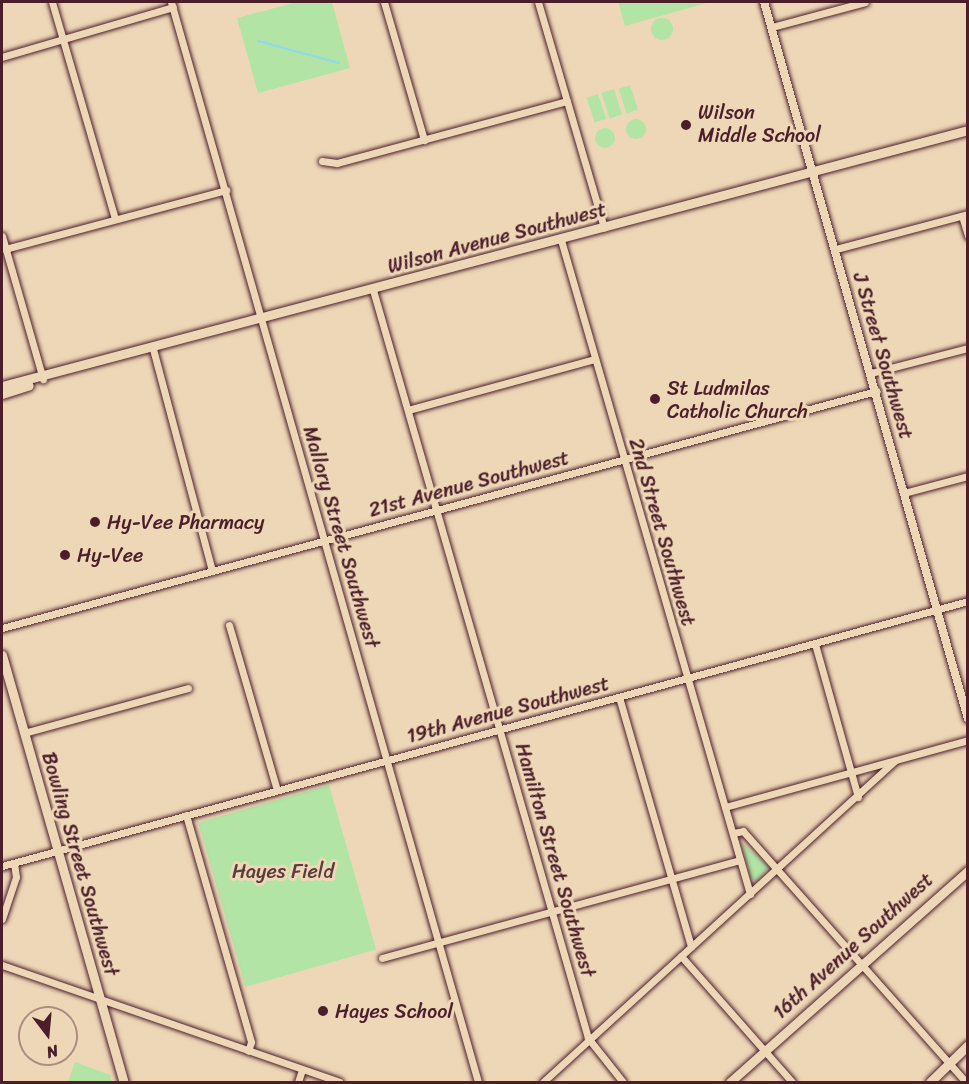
<!DOCTYPE html>
<html>
<head>
<meta charset="utf-8">
<style>
  body { margin:0 }
  #map { position:relative; width:969px; height:1084px; overflow:hidden; background:#eed7b7; font-family:Sriracha,sans-serif }
  div>[style] { position:absolute }
  [style*='--x'] { left:calc(var(--x)*1px); top:calc(var(--y)*1px); width:calc(var(--w)*1px); rotate:calc(var(--a)*1deg) }
  .green>* { inset:0; background:#b1e4a5; transform-origin:0 0 }
  .round { border-radius:50% }
  .stream>* { height:2px; margin:-1px; padding:0 1px; transform-origin:1px; border-radius:1px; background:#8edaee }
  .roads { filter:drop-shadow(0 0 2px #4a1f2b) drop-shadow(0 0 2px #4a1f2b) }
  .minor>* { height:7px; margin:-3.5px; padding:0 3.5px; transform-origin:3.5px; border-radius:3.5px; background:#eed7b7 }
  .tertiary>* { height:8px; margin:-4px; padding:0 4px; transform-origin:4px; border-radius:4px; background:#eed7b7 }
  .secondary>* { height:9px; margin:-4.5px; padding:0 4.5px; transform-origin:4.5px; border-radius:4.5px; background:#eed7b7 }
  .dots>* { width:16px; height:16px; translate:-50% -50%; box-sizing:border-box; border:3px solid #eed7b7; border-radius:50% }
  span { translate:-50% -50%; white-space:nowrap; text-align:center; line-height:1.15; -webkit-text-stroke:6px #eed7b7; paint-order:stroke }
  .poi-label { font-size:20px; color:#4a1f2b }
  .left { translate:0 -50%; text-align:left }
  .street-label { font-size:20px; color:#4a1f2b }
  .park-label { font-size:20px; color:#593d3d }
  .frame { position:absolute; inset:0; border:3px solid #4a1f2b; pointer-events:none }
  .north { position:absolute; left:18px; top:1006px; width:60px; height:60px; box-sizing:border-box; background:#eed7b7; border:2px solid #ac8d7f; border-radius:50%; rotate:164deg; font-size:16px; font-weight:700; line-height:24px; text-align:center; color:#4a1f2b }
  .north::after { content:''; display:block; margin:auto; width:21px; height:27px; background:#4a1f2b; clip-path:polygon(50% 0,100% 100%,50% 72%,0 100%) }
</style>
</head>
<body>
<div id="map">
  <div class="green">
    <div style="clip-path:polygon(297px 2px,332px 2px,350px 68px,258px 93px,237px 18px)"></div>
    <div style="clip-path:polygon(618px 2px,710px 2px,625px 26px)"></div>
    <div class="round" style="left:651px;top:18px;width:22px;height:22px"></div>
    <div style="left:630px;top:85px;width:26px;height:12px;rotate:72deg"></div>
    <div style="left:614px;top:89px;width:27px;height:13px;rotate:73deg"></div>
    <div style="left:598px;top:94px;width:26px;height:12px;rotate:72deg"></div>
    <div class="round" style="left:626px;top:119px;width:20px;height:20px"></div>
    <div class="round" style="left:595px;top:128px;width:20px;height:20px"></div>
    <div style="left:329px;top:785px;width:171px;height:136px;rotate:74deg"></div>
    <div style="clip-path:polygon(742px 843px,769px 867px,757px 881px,751px 879px)"></div>
    <div style="clip-path:polygon(75px 1062px,110px 1075px,112px 1082px,68px 1082px)"></div>
  </div>
  <div class="stream">
    <div style="--x:258;--y:41;--w:84;--a:15.2"></div>
  </div>
  <div class="roads">
    <div class="minor">
      <div style="--x:52;--y:2;--w:226;--a:73.8"></div>
      <div style="--x:171;--y:2;--w:1123;--a:74.13"></div>
      <div style="--x:384;--y:2;--w:144;--a:73.8"></div>
      <div style="--x:538;--y:2;--w:235;--a:73.7"></div>
      <div style="--x:772;--y:27;--w:96;--a:-15"></div>
      <div style="--x:2;--y:57;--w:178;--a:-16.3"></div>
      <div style="--x:322;--y:161;--w:15;--a:8"></div>
      <div style="--x:337;--y:163;--w:238;--a:-15.1"></div>
      <div style="--x:962;--y:216;--w:21;--a:73"></div>
      <div style="--x:2;--y:236;--w:149;--a:74"></div>
      <div style="--x:561;--y:240;--w:681;--a:73.88"></div>
      <div style="--x:5;--y:249;--w:229;--a:-14.9"></div>
      <div style="--x:836;--y:249;--w:137;--a:-14.9"></div>
      <div style="--x:373;--y:290;--w:778;--a:73.96"></div>
      <div style="--x:588;--y:1038;--w:56;--a:51.5"></div>
      <div style="--x:153;--y:349;--w:230;--a:75.1"></div>
      <div style="--x:871;--y:373;--w:100;--a:-14.5"></div>
      <div style="--x:408;--y:410;--w:194;--a:-15.3"></div>
      <div style="--x:904;--y:493;--w:66;--a:-14.9"></div>
      <div style="--x:229;--y:625;--w:172;--a:73.8"></div>
      <div style="--x:2;--y:628;--w:906;--a:-15.17"></div>
      <div style="--x:815;--y:644;--w:159;--a:74.3"></div>
      <div style="--x:619;--y:697;--w:260;--a:73.9"></div>
      <div style="--x:24;--y:733;--w:170;--a:-15.3"></div>
      <div style="--x:725;--y:807;--w:252;--a:-15.4"></div>
      <div style="--x:186;--y:815;--w:236;--a:74"></div>
      <div style="--x:251;--y:1042;--w:9;--a:108"></div>
      <div style="--x:733;--y:833;--w:10;--a:-11"></div>
      <div style="--x:743;--y:831;--w:336;--a:48.4"></div>
      <div style="--x:2;--y:866;--w:1002;--a:-15.34"></div>
      <div style="--x:2;--y:919;--w:44;--a:-71.6"></div>
      <div style="--x:16;--y:877;--w:14;--a:-98"></div>
      <div style="--x:681;--y:956;--w:168;--a:48.6"></div>
      <div style="--x:382;--y:958;--w:371;--a:-15.3"></div>
      <div style="--x:2;--y:965;--w:357;--a:19.1"></div>
      <div style="--x:298;--y:1082;--w:13;--a:-72"></div>
      <div style="--x:543;--y:1082;--w:476;--a:-42.4"></div>
    </div>
    <div class="tertiary">
      <div style="--x:764;--y:2;--w:745;--a:74.12"></div>
    </div>
    <div class="secondary">
      <div style="--x:2;--y:386;--w:999;--a:-14.84"></div>
      <div style="--x:2;--y:394;--w:28;--a:-18"></div>
      <div style="--x:2;--y:655;--w:444;--a:74.1"></div>
      <div style="--x:730;--y:1082;--w:318;--a:-41.6"></div>
      <div style="--x:930;--y:1082;--w:53;--a:-44.2"></div>
    </div>
  </div>
  <div class="dots">
    <div style="left:686px;top:125px;background:#4a1f2b"></div>
    <div style="left:655px;top:399px;background:#4a1f2b"></div>
    <div style="left:95px;top:522px;background:#4a1f2b"></div>
    <div style="left:65px;top:555px;background:#4a1f2b"></div>
    <div style="left:323px;top:1011px;background:#4a1f2b"></div>
  </div>
  <div class="poi-label">
    <span class="left" style="left:698px;top:124px">Wilson<br>Middle School</span>
    <span class="left" style="left:667px;top:400px">St Ludmilas<br>Catholic Church</span>
    <span class="left" style="left:107px;top:522px">Hy-Vee Pharmacy</span>
    <span class="left" style="left:77px;top:555px">Hy-Vee</span>
    <span class="left" style="left:335px;top:1011px">Hayes School</span>
  </div>
  <div class="street-label">
    <span style="left:497px;top:238px;rotate:-15deg">Wilson Avenue Southwest</span>
    <span style="left:883px;top:356px;rotate:74deg">J Street Southwest</span>
    <span style="left:469px;top:484px;rotate:-15deg">21st Avenue Southwest</span>
    <span style="left:662px;top:532px;rotate:74deg">2nd Street Southwest</span>
    <span style="left:341px;top:537px;rotate:74deg">Mallory Street Southwest</span>
    <span style="left:508px;top:710px;rotate:-15deg">19th Avenue Southwest</span>
    <span style="left:555px;top:860px;rotate:74deg">Hamilton Street Southwest</span>
    <span style="left:80px;top:864px;rotate:74deg">Bowling Street Southwest</span>
    <span style="left:853px;top:946px;rotate:-42deg">16th Avenue Southwest</span>
  </div>
  <div class="park-label">
    <span style="left:283px;top:871px">Hayes Field</span>
  </div>
  <div class="frame"></div>
  <div class="north">N</div>
</div>
</body>
</html>
